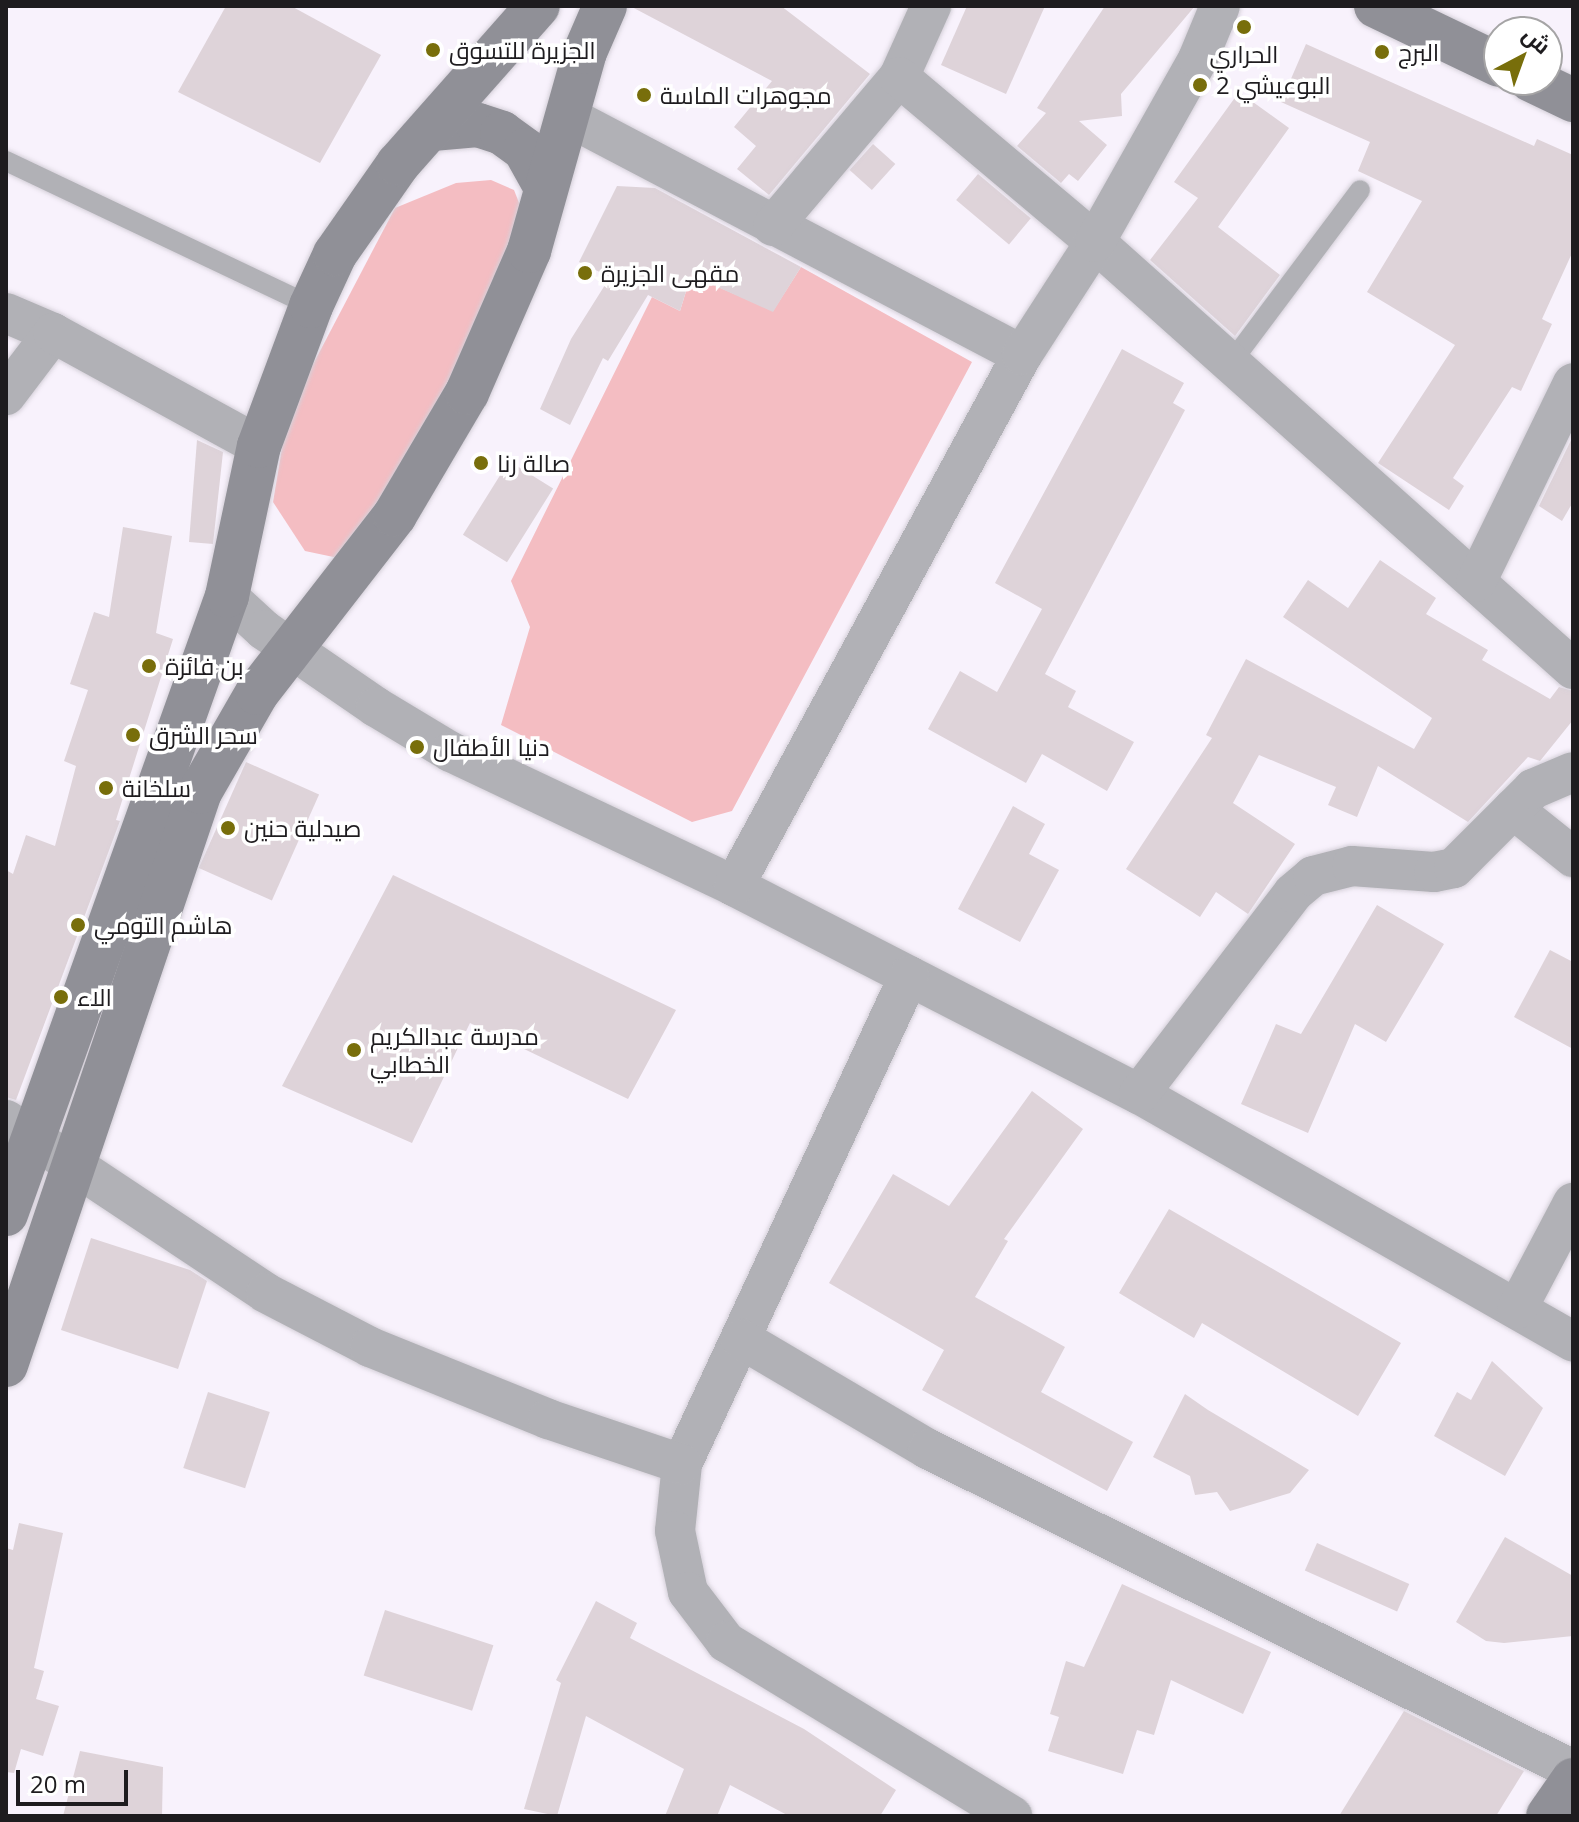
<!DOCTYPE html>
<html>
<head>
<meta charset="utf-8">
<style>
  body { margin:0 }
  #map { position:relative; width:1579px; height:1822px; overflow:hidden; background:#f8f2fc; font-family:"Open Sans",Cairo,sans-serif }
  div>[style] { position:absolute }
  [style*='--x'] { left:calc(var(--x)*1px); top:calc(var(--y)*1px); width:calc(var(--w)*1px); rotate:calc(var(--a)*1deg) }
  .green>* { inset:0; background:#f4bdc2 }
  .building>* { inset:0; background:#ded3d9; transform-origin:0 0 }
  .roads { filter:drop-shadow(0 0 2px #d5d0d9) drop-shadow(0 0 2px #d5d0d9) }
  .lane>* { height:20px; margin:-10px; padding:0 10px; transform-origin:10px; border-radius:10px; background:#b1b1b6 }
  .street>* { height:40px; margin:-20px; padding:0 20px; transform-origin:20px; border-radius:20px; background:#b1b1b6 }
  .secondary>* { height:44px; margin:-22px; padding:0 22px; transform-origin:22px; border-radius:22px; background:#909097 }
  .dots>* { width:22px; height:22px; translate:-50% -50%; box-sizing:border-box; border:4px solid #fff; border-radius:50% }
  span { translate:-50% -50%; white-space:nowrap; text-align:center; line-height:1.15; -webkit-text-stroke:7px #fff; paint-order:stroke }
  .poi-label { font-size:24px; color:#1e1c1f }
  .left { translate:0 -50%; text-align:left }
  .frame { position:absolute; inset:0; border:8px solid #1e1c1f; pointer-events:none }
  .north { position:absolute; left:1483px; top:16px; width:80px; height:80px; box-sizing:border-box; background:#fff; border:2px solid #a5a4a5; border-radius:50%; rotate:41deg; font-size:22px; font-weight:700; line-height:32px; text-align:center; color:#1e1c1f }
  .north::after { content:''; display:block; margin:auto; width:28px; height:36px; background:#786e0b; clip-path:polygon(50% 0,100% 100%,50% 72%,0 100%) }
  .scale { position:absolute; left:16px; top:1770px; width:112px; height:36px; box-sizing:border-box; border:4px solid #1e1c1f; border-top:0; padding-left:10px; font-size:24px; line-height:28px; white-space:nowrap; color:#1e1c1f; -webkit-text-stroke:6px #fff; paint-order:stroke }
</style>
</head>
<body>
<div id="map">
  <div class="green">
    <div style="clip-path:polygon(491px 180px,514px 190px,525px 218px,484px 339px,343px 559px,305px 551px,273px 502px,288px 412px,395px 208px,456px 183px)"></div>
    <div style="clip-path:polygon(801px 267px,972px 362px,732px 811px,692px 822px,501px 725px,530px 627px,511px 581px,652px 297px,680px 311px,691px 275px,773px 311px)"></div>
  </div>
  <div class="building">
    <div style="clip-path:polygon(226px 6px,291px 6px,381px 55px,320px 163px,178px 92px)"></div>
    <div style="clip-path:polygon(630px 6px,781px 6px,870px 74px,769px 195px,737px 169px,756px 146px,734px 127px,772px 81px)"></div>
    <div style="clip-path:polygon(967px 6px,1045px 6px,1006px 94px,941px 65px)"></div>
    <div style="clip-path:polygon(1105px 6px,1195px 6px,1121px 94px,1122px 116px,1079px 121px,1107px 145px,1078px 181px,1069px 174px,1061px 183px,1017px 146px,1046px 113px,1037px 108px)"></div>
    <div style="clip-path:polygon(1306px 44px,1534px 146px,1537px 139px,1573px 155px,1573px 251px,1542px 319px,1552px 324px,1521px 391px,1512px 387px,1453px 478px,1464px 486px,1449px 510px,1378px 463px,1455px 345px,1367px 292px,1422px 201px,1358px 171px,1370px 142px,1281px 102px)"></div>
    <div style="clip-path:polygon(1239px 92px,1289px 128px,1218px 227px,1280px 275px,1235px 336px,1150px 260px,1198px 198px,1174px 182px)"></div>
    <div style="left:873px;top:144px;width:30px;height:35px;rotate:42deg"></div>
    <div style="left:978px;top:174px;width:69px;height:34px;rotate:40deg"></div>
    <div style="clip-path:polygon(617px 186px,655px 188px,801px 267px,773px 312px,691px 275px,680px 311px,648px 295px,608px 361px,603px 358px,570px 425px,540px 409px,571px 339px,610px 277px,579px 262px)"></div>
    <div style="clip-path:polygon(1122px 349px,1184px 383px,1173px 403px,1185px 410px,1045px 674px,1076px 691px,1068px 707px,1134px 742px,1107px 791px,1042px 754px,1026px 783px,928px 729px,960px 671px,997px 692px,1042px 609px,995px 583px)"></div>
    <div style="clip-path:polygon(1573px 436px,1573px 502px,1562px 521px,1539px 506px)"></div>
    <div style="clip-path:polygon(197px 440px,223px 452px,213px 544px,189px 542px)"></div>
    <div style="left:509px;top:461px;width:52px;height:87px;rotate:32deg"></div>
    <div style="clip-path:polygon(123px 527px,172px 536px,156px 633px,173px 639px,116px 820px,120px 821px,16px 1100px,6px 1097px,6px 870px,13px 874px,26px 835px,55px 846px,76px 766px,64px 761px,88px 690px,70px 684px,94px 612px,109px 617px)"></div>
    <div style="clip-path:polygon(1380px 560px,1436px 598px,1426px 614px,1488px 650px,1482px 660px,1550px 699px,1559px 687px,1573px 691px,1573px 720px,1540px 761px,1528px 757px,1468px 822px,1378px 766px,1357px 817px,1328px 805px,1336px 787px,1259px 755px,1233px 803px,1295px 844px,1248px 914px,1216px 892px,1200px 917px,1126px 869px,1212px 738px,1206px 735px,1246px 659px,1414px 749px,1432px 718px,1283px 617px,1308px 580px,1348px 608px)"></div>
    <div style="left:246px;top:762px;width:80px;height:116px;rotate:24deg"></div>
    <div style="clip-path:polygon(1013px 806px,1045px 824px,1029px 854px,1059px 870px,1020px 942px,958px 909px)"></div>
    <div style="clip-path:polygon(393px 875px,676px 1010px,628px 1099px,470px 1023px,412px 1143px,282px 1086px)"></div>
    <div style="clip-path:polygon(1377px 905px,1444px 944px,1386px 1042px,1355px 1024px,1308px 1133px,1241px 1104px,1276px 1024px,1301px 1034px)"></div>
    <div style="clip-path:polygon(1550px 950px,1573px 962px,1573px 1049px,1514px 1017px)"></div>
    <div style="clip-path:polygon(1032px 1091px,1083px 1129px,1004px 1239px,1008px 1241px,975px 1297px,1065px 1347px,1041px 1392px,1133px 1442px,1107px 1491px,922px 1390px,944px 1350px,829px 1283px,893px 1174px,949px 1206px)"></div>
    <div style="clip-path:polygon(1169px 1209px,1401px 1343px,1358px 1416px,1202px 1323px,1194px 1338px,1119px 1293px)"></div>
    <div style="clip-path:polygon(91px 1238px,190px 1270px,207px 1281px,178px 1369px,61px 1330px)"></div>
    <div style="clip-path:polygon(1492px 1361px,1543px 1408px,1505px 1476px,1434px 1436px,1457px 1392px,1471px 1400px)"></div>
    <div style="left:208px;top:1392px;width:65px;height:80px;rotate:18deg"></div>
    <div style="clip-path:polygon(1185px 1394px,1208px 1410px,1309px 1470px,1290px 1493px,1230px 1511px,1217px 1492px,1195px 1495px,1190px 1476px,1153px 1457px)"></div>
    <div style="clip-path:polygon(19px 1523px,63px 1533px,34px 1668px,44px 1671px,36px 1699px,59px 1706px,43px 1756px,21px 1749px,14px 1773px,6px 1772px,6px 1548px,13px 1550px)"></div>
    <div style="clip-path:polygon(1505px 1537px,1573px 1576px,1573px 1636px,1504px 1643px,1486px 1641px,1456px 1622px)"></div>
    <div style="left:1317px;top:1543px;width:101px;height:30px;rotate:24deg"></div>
    <div style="clip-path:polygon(1122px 1584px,1271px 1652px,1243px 1714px,1171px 1680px,1154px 1735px,1137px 1730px,1123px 1774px,1048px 1751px,1059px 1717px,1050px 1714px,1066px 1661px,1084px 1667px)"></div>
    <div style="clip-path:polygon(596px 1601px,637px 1623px,630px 1638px,804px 1729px,896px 1790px,880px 1816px,789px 1816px,730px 1785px,717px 1816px,665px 1816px,684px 1769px,586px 1716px,557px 1816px,524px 1809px,561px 1683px,556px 1680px)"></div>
    <div style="left:385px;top:1610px;width:114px;height:69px;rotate:18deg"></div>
    <div style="clip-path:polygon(1404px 1711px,1524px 1771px,1496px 1816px,1339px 1816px)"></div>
    <div style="clip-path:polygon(80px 1751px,163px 1767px,162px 1816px,63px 1816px)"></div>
  </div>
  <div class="roads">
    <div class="lane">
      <div style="--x:6;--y:161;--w:338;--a:25.4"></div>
      <div style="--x:1230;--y:364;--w:217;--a:-53.2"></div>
    </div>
    <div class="street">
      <div style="--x:899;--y:77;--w:78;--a:-65.7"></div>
      <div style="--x:567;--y:116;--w:514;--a:27.71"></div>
      <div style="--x:773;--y:226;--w:195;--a:-49.8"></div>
      <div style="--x:899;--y:77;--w:256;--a:40.1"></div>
      <div style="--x:1095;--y:242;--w:641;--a:41.77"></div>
      <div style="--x:6;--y:313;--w:51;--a:23.1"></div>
      <div style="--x:53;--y:333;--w:78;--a:127.2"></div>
      <div style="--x:53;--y:333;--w:235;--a:28.7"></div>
      <div style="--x:1476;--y:582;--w:221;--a:-64"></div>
      <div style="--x:227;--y:596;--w:50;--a:42.6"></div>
      <div style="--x:264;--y:630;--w:136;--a:34.5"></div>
      <div style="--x:376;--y:707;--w:87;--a:31"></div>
      <div style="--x:451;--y:752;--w:313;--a:25.3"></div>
      <div style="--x:734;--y:886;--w:455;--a:27.2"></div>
      <div style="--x:1139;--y:1094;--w:500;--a:29.7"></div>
      <div style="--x:1513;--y:809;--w:77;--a:38.7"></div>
      <div style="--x:734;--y:886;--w:604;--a:-61.53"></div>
      <div style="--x:1022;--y:355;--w:135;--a:-57.1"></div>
      <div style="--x:1095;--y:242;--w:210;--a:-60.6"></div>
      <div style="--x:1198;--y:59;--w:57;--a:-67.5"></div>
      <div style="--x:909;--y:976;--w:538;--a:114.95"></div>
      <div style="--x:682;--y:1464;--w:67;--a:96"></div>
      <div style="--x:675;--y:1531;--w:62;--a:78"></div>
      <div style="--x:688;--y:1592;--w:63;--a:52.8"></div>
      <div style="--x:726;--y:1642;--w:335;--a:31.3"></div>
      <div style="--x:1139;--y:1094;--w:253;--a:-52.5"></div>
      <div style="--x:1293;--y:893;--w:26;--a:-40"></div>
      <div style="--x:1313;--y:876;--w:40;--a:-14.4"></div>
      <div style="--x:1352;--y:866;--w:82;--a:4.2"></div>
      <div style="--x:1434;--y:872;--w:20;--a:-11"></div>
      <div style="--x:1454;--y:868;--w:112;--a:-45"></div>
      <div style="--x:1533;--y:789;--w:43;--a:-23"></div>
      <div style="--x:6;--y:1120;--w:312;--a:33.6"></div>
      <div style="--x:266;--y:1293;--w:117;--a:27.4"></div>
      <div style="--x:370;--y:1347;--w:192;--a:22"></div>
      <div style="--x:548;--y:1419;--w:141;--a:18.6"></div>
      <div style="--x:1517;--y:1309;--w:120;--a:-62.2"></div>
      <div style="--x:741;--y:1339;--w:217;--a:30.5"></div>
      <div style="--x:928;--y:1449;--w:720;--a:26.46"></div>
    </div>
    <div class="secondary">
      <div style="--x:1376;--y:6;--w:136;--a:25.6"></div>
      <div style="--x:1531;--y:80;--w:47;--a:25.5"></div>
      <div style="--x:432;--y:129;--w:46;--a:-5"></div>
      <div style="--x:478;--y:125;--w:25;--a:18"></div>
      <div style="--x:502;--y:133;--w:29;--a:36"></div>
      <div style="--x:525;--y:150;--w:41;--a:60.9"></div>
      <div style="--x:6;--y:1214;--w:656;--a:-70.32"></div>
      <div style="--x:227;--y:596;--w:153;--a:-78"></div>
      <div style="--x:259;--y:446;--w:149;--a:-69.6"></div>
      <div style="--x:311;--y:306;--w:57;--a:-65.2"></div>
      <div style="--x:335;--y:254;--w:110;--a:-55"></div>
      <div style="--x:398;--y:164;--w:211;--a:-48.5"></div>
      <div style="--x:6;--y:1365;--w:605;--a:-71.3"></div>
      <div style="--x:200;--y:792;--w:114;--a:-60.1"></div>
      <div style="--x:257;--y:693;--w:225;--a:-52.2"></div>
      <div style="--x:395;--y:515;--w:142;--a:-59.5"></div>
      <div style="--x:467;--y:393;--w:155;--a:-66.4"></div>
      <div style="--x:529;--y:251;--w:207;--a:-74.3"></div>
      <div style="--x:585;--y:52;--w:50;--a:-66.5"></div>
      <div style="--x:1548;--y:1816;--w:44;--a:-55.2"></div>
    </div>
  </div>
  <div class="dots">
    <div style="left:1244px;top:27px;background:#786e0b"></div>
    <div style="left:433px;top:50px;background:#786e0b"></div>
    <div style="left:1382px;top:52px;background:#786e0b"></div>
    <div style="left:1200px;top:85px;background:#786e0b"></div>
    <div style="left:644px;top:95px;background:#786e0b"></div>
    <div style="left:585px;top:273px;background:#786e0b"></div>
    <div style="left:481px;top:463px;background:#786e0b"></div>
    <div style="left:149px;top:666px;background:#786e0b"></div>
    <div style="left:133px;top:735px;background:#786e0b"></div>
    <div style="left:417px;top:747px;background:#786e0b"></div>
    <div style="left:106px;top:788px;background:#786e0b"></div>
    <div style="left:228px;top:828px;background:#786e0b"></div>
    <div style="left:78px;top:925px;background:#786e0b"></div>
    <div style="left:61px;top:997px;background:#786e0b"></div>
    <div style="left:354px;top:1050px;background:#786e0b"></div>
  </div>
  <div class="poi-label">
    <span class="left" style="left:449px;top:50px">الجزيرة للتسوق</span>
    <span class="left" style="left:1398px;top:52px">البرج</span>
    <span style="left:1244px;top:54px">الحراري</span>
    <span class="left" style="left:1216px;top:85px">البوعيشي 2</span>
    <span class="left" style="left:660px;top:95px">مجوهرات الماسة</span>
    <span class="left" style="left:601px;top:273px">مقهى الجزيرة</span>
    <span class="left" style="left:497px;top:463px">صالة رنا</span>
    <span class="left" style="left:165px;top:666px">بن فائزة</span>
    <span class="left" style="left:149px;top:735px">سحر الشرق</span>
    <span class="left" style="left:433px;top:747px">دنيا الأطفال</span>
    <span class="left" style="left:122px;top:788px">سلخانة</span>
    <span class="left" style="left:244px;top:828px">صيدلية حنين</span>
    <span class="left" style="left:94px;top:925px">هاشم التومي</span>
    <span class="left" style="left:77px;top:997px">الاء</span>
    <span class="left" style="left:370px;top:1050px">مدرسة عبدالكريم<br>الخطابي</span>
  </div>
  <div class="frame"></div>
  <div class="north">ش</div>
  <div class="scale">20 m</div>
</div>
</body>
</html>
